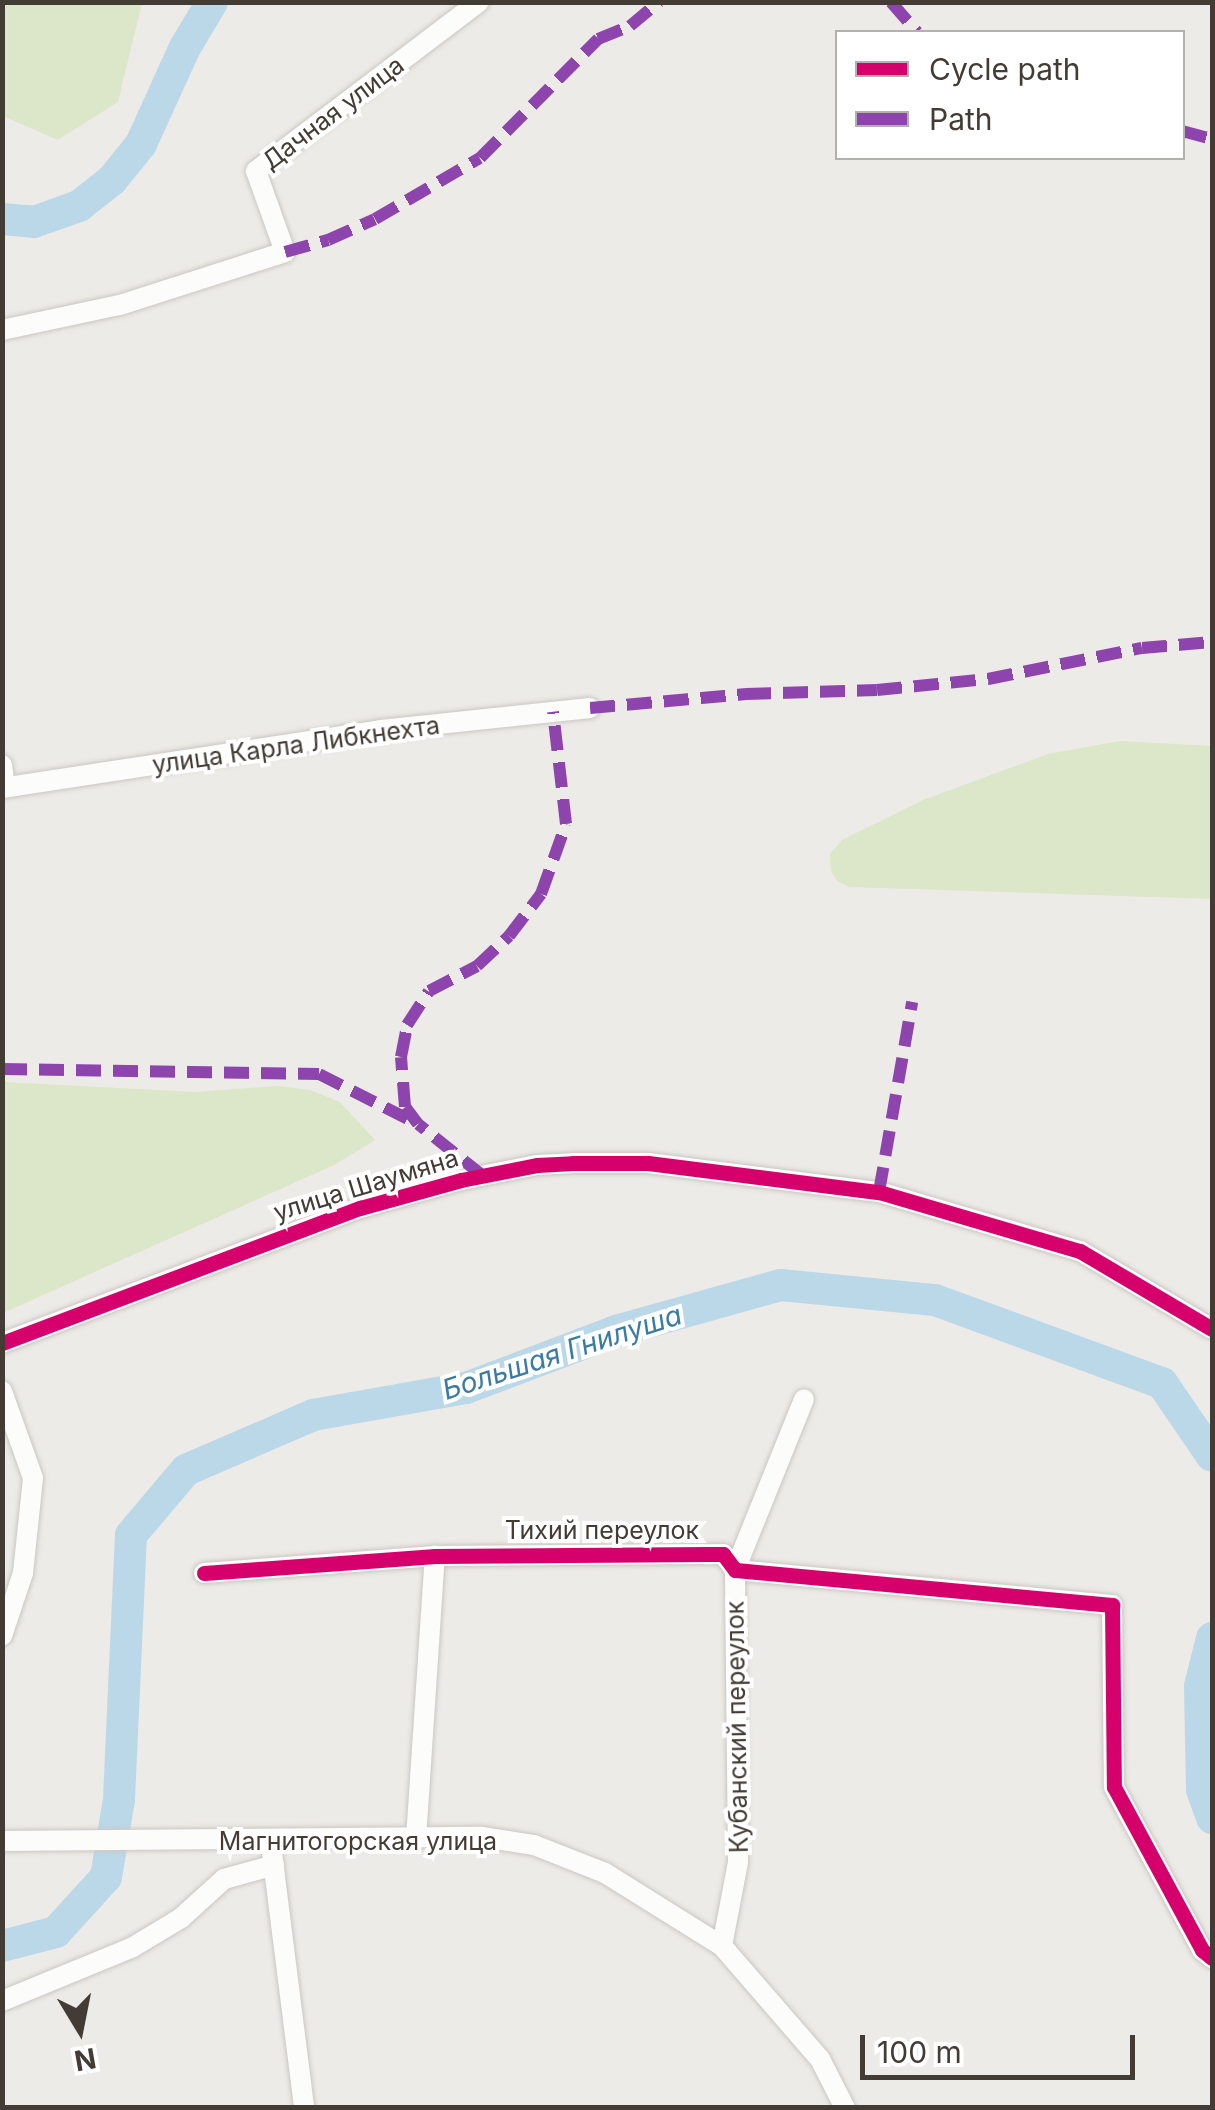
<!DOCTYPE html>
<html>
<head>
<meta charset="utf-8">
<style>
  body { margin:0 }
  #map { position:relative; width:1215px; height:2110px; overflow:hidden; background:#edebe7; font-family:Inter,sans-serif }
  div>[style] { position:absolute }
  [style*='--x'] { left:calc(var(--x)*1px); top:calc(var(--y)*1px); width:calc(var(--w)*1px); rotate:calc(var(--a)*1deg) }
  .green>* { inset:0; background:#dce6c9 }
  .river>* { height:32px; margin:-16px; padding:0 16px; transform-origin:16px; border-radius:16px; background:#bbd8e8 }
  .roads { filter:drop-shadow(0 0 2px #cac7c3) drop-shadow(0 0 2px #cac7c3) }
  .street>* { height:20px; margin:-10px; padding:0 10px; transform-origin:10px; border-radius:10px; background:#fcfcfb }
  .quiet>* { height:12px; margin-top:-6px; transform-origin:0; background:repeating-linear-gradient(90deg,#8e44ad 0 25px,transparent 0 37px) }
  .cycleway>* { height:15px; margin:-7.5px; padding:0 7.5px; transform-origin:7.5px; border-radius:7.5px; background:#d6006c }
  span { translate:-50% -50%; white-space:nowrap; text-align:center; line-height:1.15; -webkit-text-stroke:8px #fff; paint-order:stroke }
  .street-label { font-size:25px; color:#423c35 }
  .water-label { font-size:28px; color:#397ba3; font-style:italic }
  .frame { position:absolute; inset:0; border:5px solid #423c35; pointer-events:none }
  .legend { position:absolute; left:835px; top:30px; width:350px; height:130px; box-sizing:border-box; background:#fff; border:2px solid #b3b1ae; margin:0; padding:12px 18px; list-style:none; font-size:30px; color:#423c35 }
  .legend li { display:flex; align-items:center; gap:20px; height:50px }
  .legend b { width:50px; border:2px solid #b3b1ae }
  .north { position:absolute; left:30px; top:1980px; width:100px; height:100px; -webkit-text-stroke:8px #fff; paint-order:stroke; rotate:170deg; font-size:28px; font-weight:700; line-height:40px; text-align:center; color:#423c35 }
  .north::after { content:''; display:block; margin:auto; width:35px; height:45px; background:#423c35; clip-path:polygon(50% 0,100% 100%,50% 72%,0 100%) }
  .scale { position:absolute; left:860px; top:2035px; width:275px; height:45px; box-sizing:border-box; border:5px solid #423c35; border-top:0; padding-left:12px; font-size:30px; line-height:35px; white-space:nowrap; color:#423c35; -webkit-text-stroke:8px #fff; paint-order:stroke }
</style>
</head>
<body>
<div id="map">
  <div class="green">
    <div style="clip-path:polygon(2px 3px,142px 3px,118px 102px,58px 140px,3px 116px)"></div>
    <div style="clip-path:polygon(1120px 741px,1212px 746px,1212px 899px,849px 887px,837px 881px,831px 871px,830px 854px,842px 840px,923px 800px,1048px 754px)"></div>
    <div style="clip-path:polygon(3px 1082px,196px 1092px,278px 1086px,310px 1090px,340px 1102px,375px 1140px,334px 1165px,3px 1313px)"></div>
  </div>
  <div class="river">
    <div style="--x:2;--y:219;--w:32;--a:5"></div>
    <div style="--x:34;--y:222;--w:48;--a:-19.6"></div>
    <div style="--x:79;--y:206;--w:42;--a:-38.2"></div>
    <div style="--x:112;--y:180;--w:46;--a:-51.1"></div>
    <div style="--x:141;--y:144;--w:104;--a:-65.6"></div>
    <div style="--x:184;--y:49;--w:55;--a:-59.2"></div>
    <div style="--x:1212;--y:1638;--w:49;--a:104"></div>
    <div style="--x:1200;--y:1686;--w:104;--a:88.9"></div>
    <div style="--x:1202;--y:1790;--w:30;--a:70"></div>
    <div style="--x:2;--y:1946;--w:56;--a:-14.5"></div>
    <div style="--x:56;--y:1932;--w:74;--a:-47.7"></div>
    <div style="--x:106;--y:1877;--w:79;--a:-80.5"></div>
    <div style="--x:119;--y:1799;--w:264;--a:-87.4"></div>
    <div style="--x:131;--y:1535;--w:85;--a:-49.8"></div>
    <div style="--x:186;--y:1470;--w:138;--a:-23.4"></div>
    <div style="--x:313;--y:1415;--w:155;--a:-10"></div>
    <div style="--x:466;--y:1388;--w:160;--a:-20.8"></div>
    <div style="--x:616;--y:1331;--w:171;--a:-15.6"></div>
    <div style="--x:781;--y:1285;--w:155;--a:5.6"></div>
    <div style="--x:935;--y:1300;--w:242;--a:20.1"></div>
    <div style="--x:1162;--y:1383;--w:88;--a:55.6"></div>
  </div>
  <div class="roads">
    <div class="street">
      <div style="--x:2;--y:330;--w:121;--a:-12"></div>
      <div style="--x:120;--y:305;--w:173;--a:-17.8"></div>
      <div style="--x:285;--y:252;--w:86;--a:-109.7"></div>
      <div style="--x:256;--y:171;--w:280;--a:-37.2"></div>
      <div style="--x:2;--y:765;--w:22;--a:82"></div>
      <div style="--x:2;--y:788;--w:383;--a:-8.7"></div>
      <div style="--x:381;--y:730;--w:210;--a:-6"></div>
      <div style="--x:2;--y:1343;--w:383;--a:-20.7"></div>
      <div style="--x:360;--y:1208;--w:105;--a:-15.5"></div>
      <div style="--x:461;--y:1180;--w:77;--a:-11.2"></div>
      <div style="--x:537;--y:1165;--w:36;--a:-3"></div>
      <div style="--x:573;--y:1163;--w:75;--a:0"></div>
      <div style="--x:648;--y:1163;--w:233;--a:7.2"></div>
      <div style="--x:879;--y:1192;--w:209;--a:16.4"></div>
      <div style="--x:1080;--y:1251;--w:153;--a:30.6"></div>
      <div style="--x:2;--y:1391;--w:92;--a:70.4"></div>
      <div style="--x:33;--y:1478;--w:96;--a:96"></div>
      <div style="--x:23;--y:1573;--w:66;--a:108.4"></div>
      <div style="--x:204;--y:1573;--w:232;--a:-4.2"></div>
      <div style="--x:435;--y:1556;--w:288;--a:-0.4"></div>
      <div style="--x:723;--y:1554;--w:20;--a:53"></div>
      <div style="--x:735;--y:1570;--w:379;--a:5.3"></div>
      <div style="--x:1112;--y:1605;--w:182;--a:89.4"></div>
      <div style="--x:1114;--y:1787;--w:185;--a:61.6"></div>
      <div style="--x:1202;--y:1950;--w:13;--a:39"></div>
      <div style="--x:416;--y:1839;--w:284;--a:-86.2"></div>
      <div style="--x:2;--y:1841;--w:480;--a:-0.5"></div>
      <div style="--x:482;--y:1837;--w:53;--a:8.7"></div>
      <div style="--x:534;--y:1845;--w:76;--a:21.5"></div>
      <div style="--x:605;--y:1873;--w:138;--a:32"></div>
      <div style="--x:722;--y:1946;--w:150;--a:49.1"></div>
      <div style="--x:820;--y:2059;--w:55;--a:63"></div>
      <div style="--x:272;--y:1853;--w:257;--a:82.8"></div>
      <div style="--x:722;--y:1946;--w:86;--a:-79.2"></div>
      <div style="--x:738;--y:1862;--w:292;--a:-90.6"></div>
      <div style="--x:735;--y:1570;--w:184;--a:-68"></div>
      <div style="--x:2;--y:2001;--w:142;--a:-22.4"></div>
      <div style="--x:133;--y:1947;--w:56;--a:-31.1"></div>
      <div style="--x:181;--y:1918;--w:58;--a:-42.2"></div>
      <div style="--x:224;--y:1879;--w:52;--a:-15.6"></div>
    </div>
  </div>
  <div class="quiet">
    <div style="--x:891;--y:2;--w:40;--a:49"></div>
    <div style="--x:1182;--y:131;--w:31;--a:15"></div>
    <div style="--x:285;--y:252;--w:45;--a:-15.6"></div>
    <div style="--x:328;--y:240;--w:51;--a:-24.1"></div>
    <div style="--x:375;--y:219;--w:121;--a:-30.2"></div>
    <div style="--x:480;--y:158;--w:168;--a:-45.2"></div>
    <div style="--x:598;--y:39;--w:35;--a:-22"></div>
    <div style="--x:630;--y:26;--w:38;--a:-40"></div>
    <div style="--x:590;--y:708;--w:157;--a:-5.1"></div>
    <div style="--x:746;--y:694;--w:131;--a:-1.7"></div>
    <div style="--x:877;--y:690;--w:112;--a:-5.7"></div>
    <div style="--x:988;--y:679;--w:157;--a:-11.4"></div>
    <div style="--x:1142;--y:648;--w:70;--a:-4.9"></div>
    <div style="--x:2;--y:1069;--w:317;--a:0.9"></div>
    <div style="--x:319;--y:1074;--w:106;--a:26.8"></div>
    <div style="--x:483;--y:1176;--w:83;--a:-141.3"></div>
    <div style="--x:418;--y:1124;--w:21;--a:-127"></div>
    <div style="--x:405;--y:1107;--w:50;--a:-94.6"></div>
    <div style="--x:401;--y:1057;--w:33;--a:-79"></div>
    <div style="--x:407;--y:1025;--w:40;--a:-57.1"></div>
    <div style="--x:429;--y:991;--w:54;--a:-27.5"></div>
    <div style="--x:477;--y:966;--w:44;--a:-43.2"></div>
    <div style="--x:509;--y:936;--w:53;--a:-52.7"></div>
    <div style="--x:541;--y:894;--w:74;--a:-70.3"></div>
    <div style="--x:566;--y:824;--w:113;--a:-96.6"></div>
    <div style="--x:879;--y:1192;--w:193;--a:-80.1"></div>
  </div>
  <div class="cycleway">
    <div style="--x:2;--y:1343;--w:383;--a:-20.7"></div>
    <div style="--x:360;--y:1208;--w:105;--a:-15.5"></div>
    <div style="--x:461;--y:1180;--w:77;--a:-11.2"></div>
    <div style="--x:537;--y:1165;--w:36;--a:-3"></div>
    <div style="--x:573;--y:1163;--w:75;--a:0"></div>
    <div style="--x:648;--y:1163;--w:233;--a:7.2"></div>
    <div style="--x:879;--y:1192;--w:209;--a:16.4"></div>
    <div style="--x:1080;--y:1251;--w:153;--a:30.6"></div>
    <div style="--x:204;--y:1573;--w:232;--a:-4.2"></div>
    <div style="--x:435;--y:1556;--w:288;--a:-0.4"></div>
    <div style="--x:723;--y:1554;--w:20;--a:53"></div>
    <div style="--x:735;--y:1570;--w:379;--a:5.3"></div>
    <div style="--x:1112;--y:1605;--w:182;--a:89.4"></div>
    <div style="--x:1114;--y:1787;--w:185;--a:61.6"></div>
    <div style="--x:1202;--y:1950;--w:13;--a:39"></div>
  </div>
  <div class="street-label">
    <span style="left:333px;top:113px;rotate:-37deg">Дачная улица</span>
    <span style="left:296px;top:745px;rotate:-8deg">улица Карла Либкнехта</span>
    <span style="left:366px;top:1185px;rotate:-17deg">улица Шаумяна</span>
    <span style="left:602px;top:1530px">Тихий переулок</span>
    <span style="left:737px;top:1727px;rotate:-91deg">Кубанский переулок</span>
    <span style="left:358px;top:1841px">Магнитогорская улица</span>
  </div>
  <div class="water-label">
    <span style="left:562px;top:1352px;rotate:-18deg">Большая Гнилуша</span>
  </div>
  <div class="frame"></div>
  <ul class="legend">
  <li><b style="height:12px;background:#d6006c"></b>Cycle path</li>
  <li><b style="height:12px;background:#8e44ad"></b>Path</li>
  </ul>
  <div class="north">N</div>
  <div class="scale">100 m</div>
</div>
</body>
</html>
